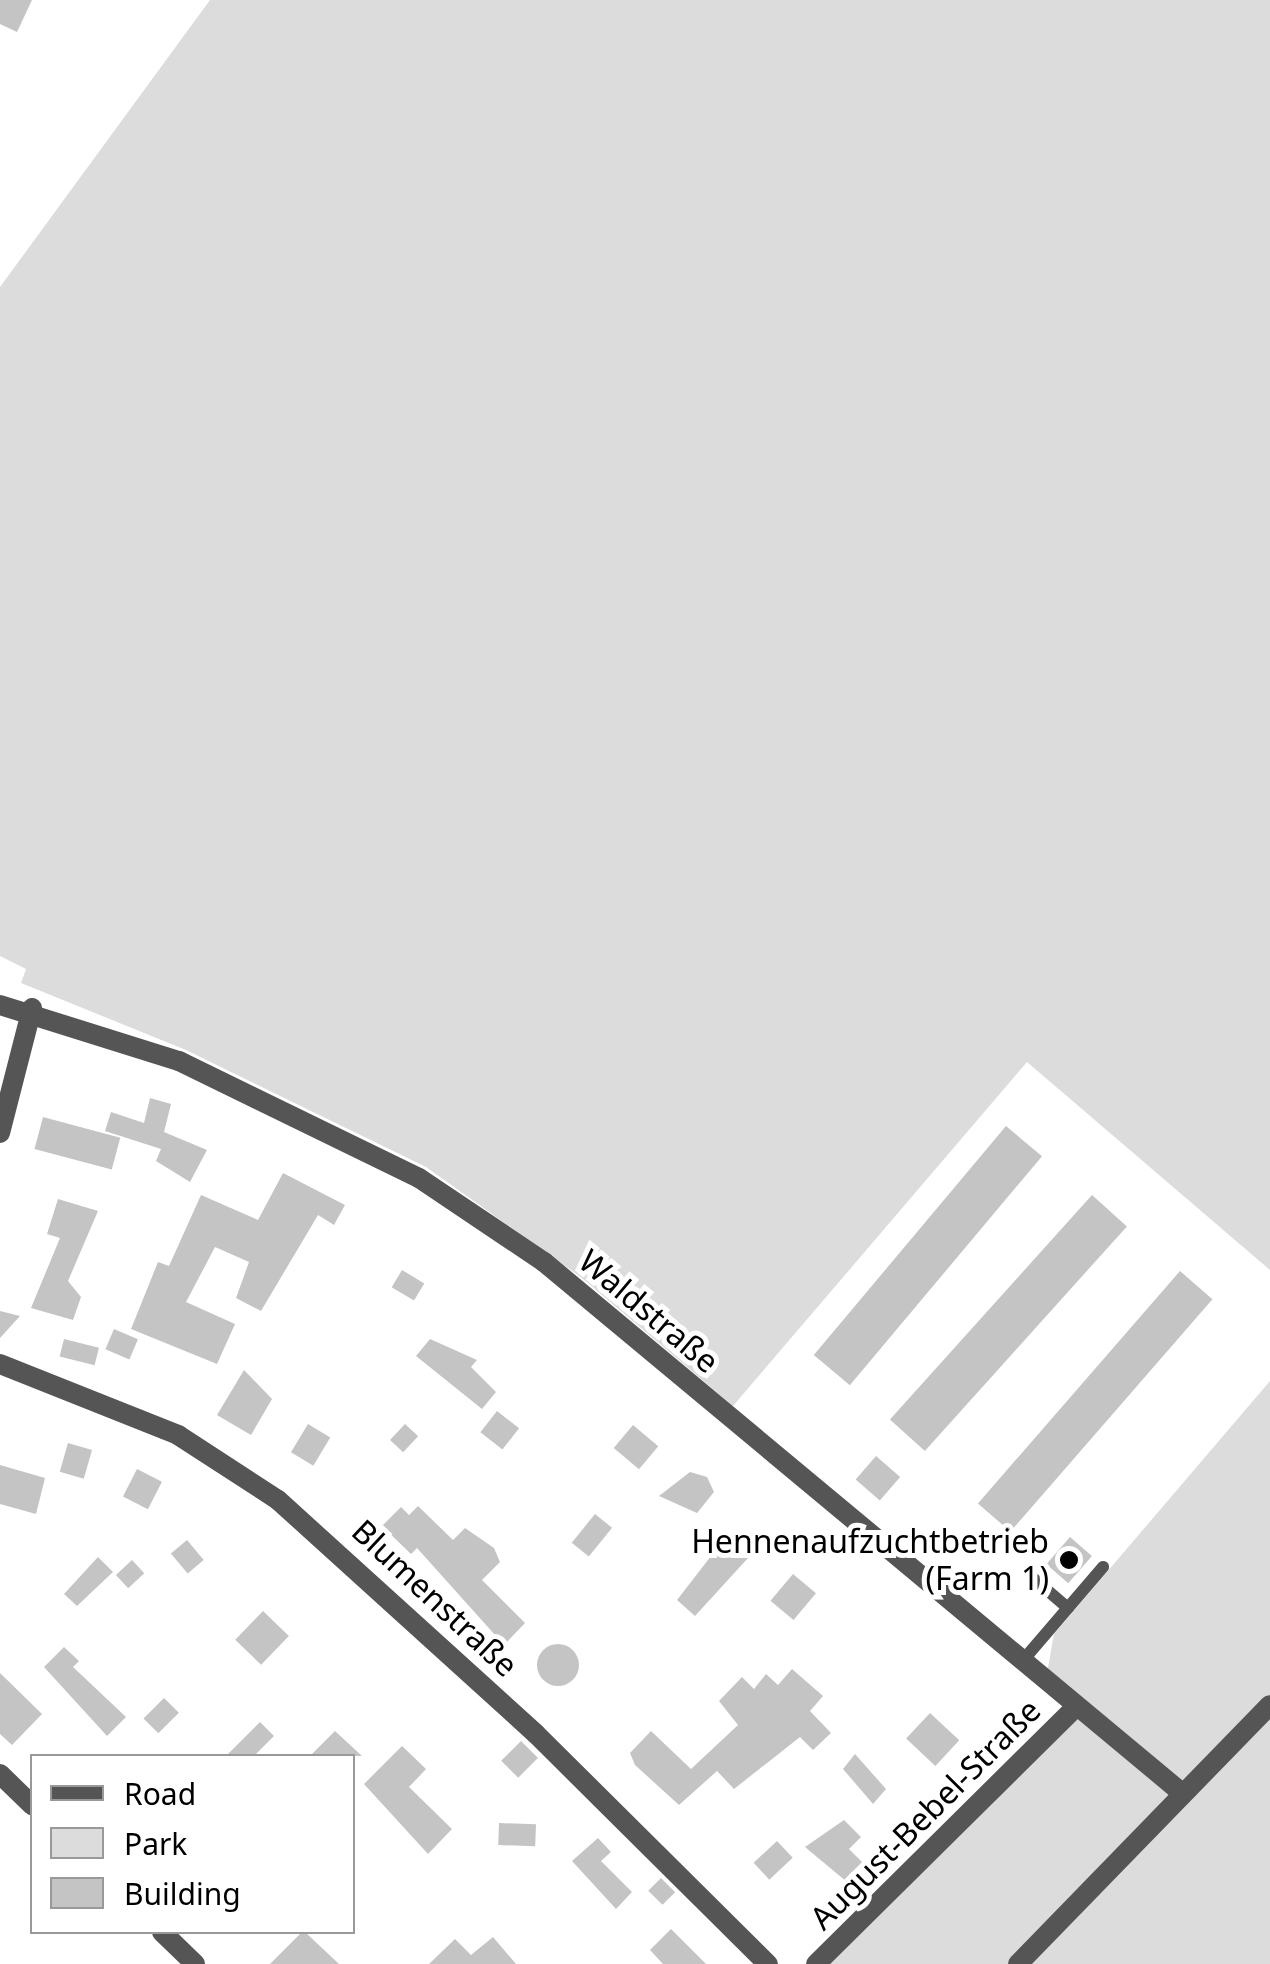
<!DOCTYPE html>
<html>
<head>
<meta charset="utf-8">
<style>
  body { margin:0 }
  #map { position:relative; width:1270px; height:1964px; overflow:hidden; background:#fff; font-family:"Noto Sans",sans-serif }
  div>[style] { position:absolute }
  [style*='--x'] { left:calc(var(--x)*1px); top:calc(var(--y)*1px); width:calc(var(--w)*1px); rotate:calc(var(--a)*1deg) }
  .green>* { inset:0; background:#dcdcdc }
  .building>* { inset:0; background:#c4c4c4; transform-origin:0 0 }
  .round { border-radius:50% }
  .service>* { height:12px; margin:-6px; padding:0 6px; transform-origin:6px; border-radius:6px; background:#555 }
  .minor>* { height:20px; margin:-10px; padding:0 10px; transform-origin:10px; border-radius:10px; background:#555 }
  .dots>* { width:28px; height:28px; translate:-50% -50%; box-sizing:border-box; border:5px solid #fff; border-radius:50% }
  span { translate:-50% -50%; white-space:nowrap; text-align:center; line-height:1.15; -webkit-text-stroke:10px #fff; paint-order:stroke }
  .street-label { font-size:32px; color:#000 }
  .poi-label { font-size:32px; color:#000 }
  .right { translate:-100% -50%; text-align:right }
  .legend { position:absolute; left:30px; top:1754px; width:325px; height:180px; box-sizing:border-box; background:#fff; border:2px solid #999; margin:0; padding:12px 18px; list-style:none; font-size:30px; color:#000 }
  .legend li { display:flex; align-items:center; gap:20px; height:50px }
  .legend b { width:50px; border:2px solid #999 }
</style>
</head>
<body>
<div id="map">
  <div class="green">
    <div style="clip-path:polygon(210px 0,1270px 0,1270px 1270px,1027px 1062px,733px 1406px,582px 1278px,426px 1167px,186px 1050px,21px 983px,26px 969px,0 956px,0 287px)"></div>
    <div style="clip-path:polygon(1270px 1381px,1270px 1964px,828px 1964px,1075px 1716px,1044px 1690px,1054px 1634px)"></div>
  </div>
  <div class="building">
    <div style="clip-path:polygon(0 0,32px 0,17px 32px,0 24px)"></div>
    <div style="clip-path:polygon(150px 1098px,171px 1104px,164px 1132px,207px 1150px,190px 1182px,156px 1161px,161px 1149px,105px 1131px,111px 1112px,144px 1123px)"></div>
    <div style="left:43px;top:1117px;width:80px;height:33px;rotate:15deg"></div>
    <div style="left:1006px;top:1126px;width:47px;height:299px;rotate:40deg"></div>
    <div style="clip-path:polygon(283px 1173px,345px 1205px,334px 1225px,318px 1215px,261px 1311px,236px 1298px,249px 1262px,215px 1247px,186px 1302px,235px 1324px,217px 1364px,131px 1329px,158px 1262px,169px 1266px,201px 1195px,258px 1220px)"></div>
    <div style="left:1092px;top:1195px;width:47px;height:302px;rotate:42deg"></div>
    <div style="clip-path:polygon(58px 1199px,98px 1211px,68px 1281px,81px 1297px,73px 1320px,31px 1308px,60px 1238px,47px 1234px)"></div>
    <div style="left:402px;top:1270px;width:26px;height:20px;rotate:31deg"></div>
    <div style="left:1180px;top:1271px;width:43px;height:308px;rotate:41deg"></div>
    <div style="clip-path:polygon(0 1311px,20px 1316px,0 1338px)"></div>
    <div style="left:114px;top:1329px;width:26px;height:22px;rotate:23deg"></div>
    <div style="left:64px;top:1339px;width:36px;height:18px;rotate:14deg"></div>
    <div style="clip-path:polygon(430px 1339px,477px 1360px,471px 1367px,496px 1392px,482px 1409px,416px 1356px)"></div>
    <div style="clip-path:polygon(244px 1370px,272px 1399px,251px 1435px,217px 1415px)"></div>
    <div style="left:497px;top:1411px;width:28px;height:27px;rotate:38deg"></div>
    <div style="left:308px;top:1424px;width:26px;height:33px;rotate:31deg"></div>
    <div style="left:405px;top:1424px;width:18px;height:22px;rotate:43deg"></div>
    <div style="left:633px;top:1425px;width:33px;height:30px;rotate:40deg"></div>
    <div style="left:68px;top:1443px;width:25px;height:30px;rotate:16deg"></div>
    <div style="left:876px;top:1456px;width:32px;height:31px;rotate:41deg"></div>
    <div style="clip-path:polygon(0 1465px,45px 1478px,36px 1514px,0 1504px)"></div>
    <div style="left:137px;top:1469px;width:28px;height:31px;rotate:27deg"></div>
    <div style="clip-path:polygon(690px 1472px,707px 1477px,714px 1492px,697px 1513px,659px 1496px)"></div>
    <div style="clip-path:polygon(418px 1506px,453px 1540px,465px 1528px,494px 1548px,500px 1562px,482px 1580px,525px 1623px,504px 1645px,417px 1548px,411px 1554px,382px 1526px,401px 1507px,409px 1515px)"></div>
    <div style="left:595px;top:1514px;width:22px;height:37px;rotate:39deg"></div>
    <div style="clip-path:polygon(745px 1537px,748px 1558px,695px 1616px,677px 1600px,725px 1538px)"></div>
    <div style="left:1070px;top:1537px;width:29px;height:36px;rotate:41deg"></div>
    <div style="left:187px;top:1540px;width:26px;height:21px;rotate:50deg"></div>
    <div style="clip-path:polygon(98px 1557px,113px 1572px,77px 1606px,64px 1594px)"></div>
    <div style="left:132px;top:1560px;width:18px;height:22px;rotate:47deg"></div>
    <div style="left:793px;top:1574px;width:30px;height:35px;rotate:40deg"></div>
    <div style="left:263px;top:1611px;width:36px;height:40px;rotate:44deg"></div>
    <div class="round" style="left:537px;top:1644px;width:42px;height:42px"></div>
    <div style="clip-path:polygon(64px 1647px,79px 1661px,73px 1667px,126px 1717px,107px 1736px,44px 1667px)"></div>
    <div style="clip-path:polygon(792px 1669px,823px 1696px,810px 1711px,831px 1733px,813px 1750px,800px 1737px,734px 1789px,717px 1771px,679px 1805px,635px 1765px,630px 1753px,651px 1731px,691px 1769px,738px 1725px,719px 1701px,742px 1677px,754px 1689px,766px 1674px,778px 1685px)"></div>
    <div style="clip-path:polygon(0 1673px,42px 1714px,12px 1745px,0 1734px)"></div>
    <div style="left:164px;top:1698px;width:21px;height:29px;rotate:45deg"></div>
    <div style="left:930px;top:1713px;width:40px;height:35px;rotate:43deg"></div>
    <div style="clip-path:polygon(260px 1722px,274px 1736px,254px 1756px,226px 1756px)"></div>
    <div style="clip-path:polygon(335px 1731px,362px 1756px,310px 1756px)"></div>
    <div style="left:521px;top:1741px;width:24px;height:28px;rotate:45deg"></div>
    <div style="clip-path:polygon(402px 1746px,426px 1769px,409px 1787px,452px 1829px,428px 1854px,364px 1784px)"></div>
    <div style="clip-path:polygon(855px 1754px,886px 1789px,873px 1804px,843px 1769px)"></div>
    <div style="clip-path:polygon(844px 1820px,861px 1837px,849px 1849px,865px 1865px,847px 1882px,805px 1847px)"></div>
    <div style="left:499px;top:1823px;width:37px;height:22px;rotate:2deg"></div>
    <div style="clip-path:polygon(598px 1838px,611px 1852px,601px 1861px,632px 1892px,616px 1909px,572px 1861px)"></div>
    <div style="left:777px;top:1841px;width:23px;height:32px;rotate:47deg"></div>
    <div style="left:661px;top:1878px;width:20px;height:18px;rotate:45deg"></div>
    <div style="clip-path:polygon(671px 1929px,706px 1964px,663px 1964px,650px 1950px)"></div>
    <div style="clip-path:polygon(305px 1932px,339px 1964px,270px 1964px,302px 1932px)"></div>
    <div style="clip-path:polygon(493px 1937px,516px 1964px,429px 1964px,455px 1939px,471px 1955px)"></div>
  </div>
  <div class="service">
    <div style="--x:1033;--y:1578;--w:46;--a:40.6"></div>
    <div style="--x:1025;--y:1658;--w:120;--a:-49.4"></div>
  </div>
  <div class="minor">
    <div style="--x:0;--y:1005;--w:188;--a:17.4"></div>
    <div style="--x:179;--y:1061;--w:267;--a:26"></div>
    <div style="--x:419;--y:1178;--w:151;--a:33.9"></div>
    <div style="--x:544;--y:1262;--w:830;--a:39.77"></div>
    <div style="--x:0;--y:1133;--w:129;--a:-75.6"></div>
    <div style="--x:0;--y:1364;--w:192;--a:21.7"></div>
    <div style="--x:178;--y:1435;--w:119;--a:33"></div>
    <div style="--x:278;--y:1500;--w:348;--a:42.2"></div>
    <div style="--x:536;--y:1734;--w:327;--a:44.8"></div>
    <div style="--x:0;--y:1774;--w:45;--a:44.1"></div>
    <div style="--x:162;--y:1932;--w:46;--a:44.1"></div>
    <div style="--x:816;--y:1964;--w:366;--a:-44.7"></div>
    <div style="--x:1018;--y:1964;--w:361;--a:-45.8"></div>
  </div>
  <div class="dots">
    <div style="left:1069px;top:1560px;background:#000"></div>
  </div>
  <div class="street-label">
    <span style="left:649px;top:1311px;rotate:40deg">Waldstraße</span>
    <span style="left:435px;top:1598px;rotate:43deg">Blumenstraße</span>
    <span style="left:925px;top:1814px;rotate:-45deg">August-Bebel-Straße</span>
  </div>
  <div class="poi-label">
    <span class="right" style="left:1049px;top:1560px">Hennenaufzuchtbetrieb<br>(Farm 1)</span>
  </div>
  <ul class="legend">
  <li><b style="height:12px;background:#555"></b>Road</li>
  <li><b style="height:28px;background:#dcdcdc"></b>Park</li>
  <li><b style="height:28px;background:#c4c4c4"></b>Building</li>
  </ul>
</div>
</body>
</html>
